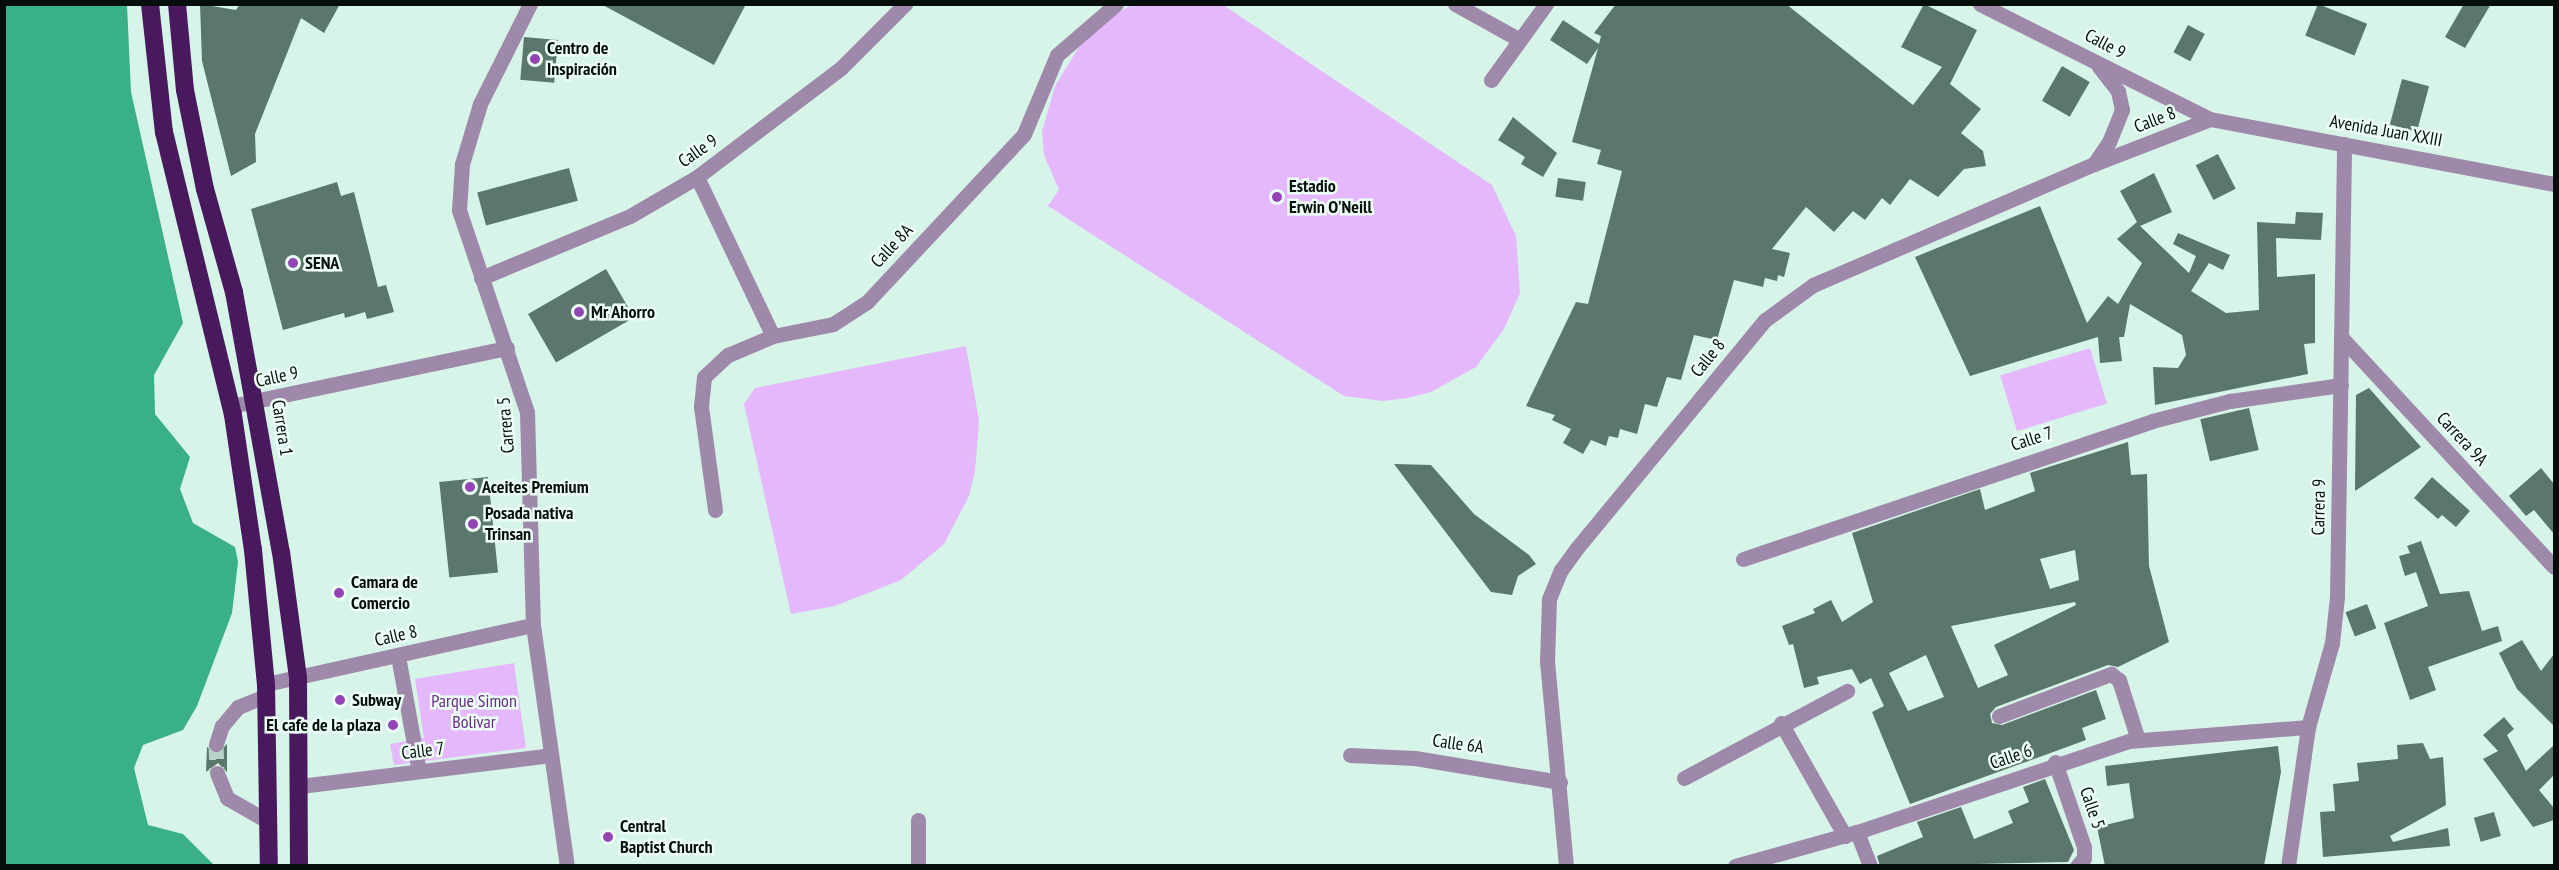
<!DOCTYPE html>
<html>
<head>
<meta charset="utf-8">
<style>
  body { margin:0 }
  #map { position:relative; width:2559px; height:870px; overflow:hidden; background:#d6f4e7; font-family:"PT Sans Narrow",sans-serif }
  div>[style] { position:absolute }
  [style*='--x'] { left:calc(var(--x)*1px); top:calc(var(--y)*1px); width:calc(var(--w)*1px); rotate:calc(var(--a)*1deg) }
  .green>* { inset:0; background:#e5b7fd; transform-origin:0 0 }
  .water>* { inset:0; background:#39b08a }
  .building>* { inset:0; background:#5b766b; transform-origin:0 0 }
  .minor-tunnel>* { height:15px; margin-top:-7.5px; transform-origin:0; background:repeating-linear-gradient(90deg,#b7d2c6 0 15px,transparent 0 23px) }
  .minor>* { height:15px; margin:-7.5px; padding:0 7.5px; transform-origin:7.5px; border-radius:7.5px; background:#9f89aa }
  .highway>* { height:18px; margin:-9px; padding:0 9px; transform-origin:9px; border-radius:9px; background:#48195c }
  .dots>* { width:16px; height:16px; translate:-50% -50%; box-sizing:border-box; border:3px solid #ecfef6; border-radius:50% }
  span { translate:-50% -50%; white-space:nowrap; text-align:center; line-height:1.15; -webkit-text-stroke:5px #ecfef6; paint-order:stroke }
  .street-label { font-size:18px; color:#050e0a }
  .poi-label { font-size:18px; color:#050e0a; font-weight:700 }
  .left { translate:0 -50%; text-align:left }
  .right { translate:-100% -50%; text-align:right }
  .park-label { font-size:18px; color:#692b84 }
  .frame { position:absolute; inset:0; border:6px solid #050e0a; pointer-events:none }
</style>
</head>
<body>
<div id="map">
  <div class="green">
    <div style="clip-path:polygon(1132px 5px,1223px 5px,1492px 185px,1516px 236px,1520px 293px,1504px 329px,1476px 367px,1431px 392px,1407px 398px,1383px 401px,1344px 396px,1048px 206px,1059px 190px,1044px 155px,1042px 132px,1055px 86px,1084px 39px,1105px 19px)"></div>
    <div style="clip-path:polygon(966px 346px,979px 421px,975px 471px,969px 496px,944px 544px,901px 580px,835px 606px,791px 614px,744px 404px,755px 388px)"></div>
    <div style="left:2090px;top:348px;width:58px;height:94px;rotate:73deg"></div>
    <div style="clip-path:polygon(514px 663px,526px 748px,394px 765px,390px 744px,424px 738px,415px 679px)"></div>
  </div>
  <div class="water">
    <div style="clip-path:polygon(5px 4px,127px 5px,131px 92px,183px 323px,154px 375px,155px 414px,190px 457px,180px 489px,193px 523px,235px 547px,238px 562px,232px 613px,197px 706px,183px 730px,143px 745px,134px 768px,148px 825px,183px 834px,214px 865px,5px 865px)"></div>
  </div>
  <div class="building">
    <div style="clip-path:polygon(200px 4px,236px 10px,240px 4px,340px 4px,324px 33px,301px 18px,255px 134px,256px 162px,231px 176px,202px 61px)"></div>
    <div style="clip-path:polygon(601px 4px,746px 4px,714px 65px)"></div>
    <div style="clip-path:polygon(1616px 4px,1786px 4px,1913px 105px,1942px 67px,1901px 47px,1924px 4px,1977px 30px,1950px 84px,1981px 109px,1961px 133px,1983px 151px,1986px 166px,1964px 169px,1938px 197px,1910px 179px,1890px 205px,1882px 198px,1865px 220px,1853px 211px,1834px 232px,1806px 207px,1772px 249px,1790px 253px,1784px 277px,1778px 275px,1777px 281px,1765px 278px,1763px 287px,1734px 280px,1717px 340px,1694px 335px,1681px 380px,1667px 377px,1657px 407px,1645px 404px,1637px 434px,1620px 429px,1618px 438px,1609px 436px,1606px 446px,1591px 440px,1583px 454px,1563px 443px,1571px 429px,1552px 420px,1555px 415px,1526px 406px,1576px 302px,1588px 304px,1622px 171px,1597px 164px,1601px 150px,1572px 142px,1598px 48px,1587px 64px,1550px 40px,1563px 20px,1599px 44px,1601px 36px,1594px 33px)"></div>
    <div style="left:2318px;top:4px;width:53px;height:34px;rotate:22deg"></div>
    <div style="clip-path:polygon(2464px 4px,2491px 4px,2465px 48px,2445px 37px)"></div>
    <div style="left:2188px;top:25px;width:19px;height:31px;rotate:28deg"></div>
    <div style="left:524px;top:37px;width:34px;height:43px;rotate:5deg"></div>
    <div style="left:2062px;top:66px;width:32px;height:40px;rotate:30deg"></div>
    <div style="left:2402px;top:79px;width:28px;height:47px;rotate:15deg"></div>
    <div style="clip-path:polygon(1513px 117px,1557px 153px,1543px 177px,1521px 164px,1525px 157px,1498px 140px)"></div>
    <div style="left:2218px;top:154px;width:39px;height:25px;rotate:63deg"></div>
    <div style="left:569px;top:168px;width:34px;height:95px;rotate:75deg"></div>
    <div style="clip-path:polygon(2154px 173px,2172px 212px,2140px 226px,2189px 273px,2196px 256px,2173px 244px,2178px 233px,2230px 255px,2223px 270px,2209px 263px,2191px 291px,2226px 313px,2259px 310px,2257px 222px,2295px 224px,2296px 212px,2323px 213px,2321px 240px,2276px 238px,2277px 277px,2315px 274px,2315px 343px,2304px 344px,2308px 374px,2155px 405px,2153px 367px,2178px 368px,2186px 355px,2182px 335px,2130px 304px,2124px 337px,2119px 337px,2122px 361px,2100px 363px,2098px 337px,1970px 376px,1915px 257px,2040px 206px,2087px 323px,2108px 296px,2118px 304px,2142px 263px,2117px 239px,2137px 222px,2120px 191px)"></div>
    <div style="left:1558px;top:178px;width:28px;height:19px;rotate:8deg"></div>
    <div style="clip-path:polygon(337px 182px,341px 196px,354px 192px,378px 287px,386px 285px,394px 312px,367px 319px,365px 312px,345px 318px,344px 313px,283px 330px,251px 209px)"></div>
    <div style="left:606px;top:269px;width:56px;height:90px;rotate:60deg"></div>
    <div style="clip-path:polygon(2369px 388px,2421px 447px,2355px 491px,2356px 395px)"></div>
    <div style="left:2249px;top:408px;width:43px;height:50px;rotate:77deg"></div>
    <div style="clip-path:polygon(evenodd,2128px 442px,2131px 475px,2147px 474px,2149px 566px,2169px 642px,2118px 667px,2108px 665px,1996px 707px,1990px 714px,1992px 723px,2002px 725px,2096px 690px,2106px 719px,2082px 728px,2086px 740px,1910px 804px,1872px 712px,1884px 706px,1871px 678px,1860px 684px,1852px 669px,1817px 677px,1819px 684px,1804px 688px,1793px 644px,1789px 645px,1782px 626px,1815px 613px,1813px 609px,1831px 600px,1842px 622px,1873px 602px,1852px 533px,1980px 489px,1985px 510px,2035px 491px,2030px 473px,2128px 442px,2075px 550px,2079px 580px,2050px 589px,2040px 559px,2075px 550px,2128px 442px,2075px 602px,2076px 605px,1994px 645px,2008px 675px,1978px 688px,1951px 626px,2075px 602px,2128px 442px,1926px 655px,1944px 697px,1908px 711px,1889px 673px,1926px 655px)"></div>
    <div style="clip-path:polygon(1394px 464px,1431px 465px,1474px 514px,1529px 555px,1536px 564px,1518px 576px,1512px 595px,1491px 592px)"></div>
    <div style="clip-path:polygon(2541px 468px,2554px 484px,2554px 534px,2534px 510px,2526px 516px,2509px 496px)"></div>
    <div style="left:488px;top:477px;width:96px;height:49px;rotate:84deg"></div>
    <div style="clip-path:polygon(2432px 477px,2470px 511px,2456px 527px,2442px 515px,2438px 519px,2414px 498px)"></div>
    <div style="clip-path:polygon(2421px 541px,2440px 594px,2469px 591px,2482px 631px,2498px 626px,2502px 641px,2428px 667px,2436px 690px,2410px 700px,2384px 623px,2428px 606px,2416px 572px,2405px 576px,2399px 556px,2410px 553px,2407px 546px)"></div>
    <div style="left:2367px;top:604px;width:26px;height:23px;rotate:69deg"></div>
    <div style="clip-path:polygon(2522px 640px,2541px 671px,2554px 654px,2554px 726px,2517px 689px,2499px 653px)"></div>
    <div style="clip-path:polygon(2504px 717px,2514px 729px,2507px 735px,2526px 771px,2554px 745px,2554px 775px,2539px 790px,2554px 808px,2554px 820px,2533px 827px,2483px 759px,2498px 751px,2483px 735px)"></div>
    <div style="clip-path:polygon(2423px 743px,2430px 759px,2443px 757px,2446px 805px,2390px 836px,2393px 842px,2448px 828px,2450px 846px,2323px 857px,2320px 812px,2335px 811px,2333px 784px,2359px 781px,2357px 763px,2398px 759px,2397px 745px)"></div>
    <div style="clip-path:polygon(227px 744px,227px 772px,218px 763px,206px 772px,207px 747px,217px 754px)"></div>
    <div style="clip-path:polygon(2278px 746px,2281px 772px,2264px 866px,2105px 866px,2097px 827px,2134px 818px,2129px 783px,2107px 786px,2105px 766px)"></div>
    <div style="clip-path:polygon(2045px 779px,2074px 850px,2068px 862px,1880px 866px,1877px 856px,1923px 837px,1917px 822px,1961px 807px,1974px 839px,2013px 823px,2008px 811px,2029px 802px,2023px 787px)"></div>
    <div style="left:2494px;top:812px;width:25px;height:21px;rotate:74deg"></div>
  </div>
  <div class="minor-tunnel">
    <div style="--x:216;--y:744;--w:29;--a:88"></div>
  </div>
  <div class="minor">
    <div style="--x:530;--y:4;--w:112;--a:116.6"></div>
    <div style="--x:480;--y:104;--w:63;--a:106.7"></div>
    <div style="--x:462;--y:164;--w:46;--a:93.7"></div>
    <div style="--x:459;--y:210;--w:213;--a:71.4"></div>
    <div style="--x:527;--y:412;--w:213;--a:88.4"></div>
    <div style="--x:533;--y:625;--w:243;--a:82"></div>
    <div style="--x:1455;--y:4;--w:74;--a:29"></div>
    <div style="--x:1980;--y:4;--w:257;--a:26.6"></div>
    <div style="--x:2210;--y:119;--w:350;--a:10.7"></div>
    <div style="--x:1491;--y:80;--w:94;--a:-54.1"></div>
    <div style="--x:2094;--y:164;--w:27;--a:-56"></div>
    <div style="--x:2109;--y:142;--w:35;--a:-68"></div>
    <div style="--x:2122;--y:110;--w:19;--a:-102"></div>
    <div style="--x:2118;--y:91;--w:31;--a:-128"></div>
    <div style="--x:697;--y:177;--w:176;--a:64.5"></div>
    <div style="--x:773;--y:336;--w:61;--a:-11.3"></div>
    <div style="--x:833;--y:324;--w:40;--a:-32.9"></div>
    <div style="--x:867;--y:302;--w:230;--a:-46.9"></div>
    <div style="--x:1024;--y:134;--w:86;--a:-67.3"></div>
    <div style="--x:1057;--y:55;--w:78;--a:-40.8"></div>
    <div style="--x:481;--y:278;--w:161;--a:-22.6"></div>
    <div style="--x:630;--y:216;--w:78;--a:-30.2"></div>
    <div style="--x:697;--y:177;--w:181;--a:-37.1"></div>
    <div style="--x:841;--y:68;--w:91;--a:-45"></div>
    <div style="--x:2341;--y:337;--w:313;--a:47.2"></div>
    <div style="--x:231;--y:406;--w:282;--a:-11.9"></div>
    <div style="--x:715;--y:510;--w:105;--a:-97.7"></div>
    <div style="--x:701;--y:406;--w:29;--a:-84"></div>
    <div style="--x:704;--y:377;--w:33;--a:-43"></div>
    <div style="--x:728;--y:355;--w:49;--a:-22.9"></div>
    <div style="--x:1743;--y:559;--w:432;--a:-18.6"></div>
    <div style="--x:2152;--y:421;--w:81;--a:-14.4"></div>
    <div style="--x:2230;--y:401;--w:112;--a:-8.2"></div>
    <div style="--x:398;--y:656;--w:117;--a:79.7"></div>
    <div style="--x:266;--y:684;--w:273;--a:-12.5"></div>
    <div style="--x:1999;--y:716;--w:120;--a:-20.6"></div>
    <div style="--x:2111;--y:674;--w:10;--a:37"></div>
    <div style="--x:2119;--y:680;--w:63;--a:72.4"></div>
    <div style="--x:1781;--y:723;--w:130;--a:60.5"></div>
    <div style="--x:216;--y:744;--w:19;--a:-72"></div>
    <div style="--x:222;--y:726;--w:25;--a:-50"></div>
    <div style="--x:238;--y:707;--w:31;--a:-22"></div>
    <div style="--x:1350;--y:755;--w:65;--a:2.6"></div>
    <div style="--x:1415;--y:758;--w:147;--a:9.4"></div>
    <div style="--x:2055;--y:762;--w:90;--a:71.2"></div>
    <div style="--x:2084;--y:847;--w:11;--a:90"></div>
    <div style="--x:2084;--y:858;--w:11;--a:131"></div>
    <div style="--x:217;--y:773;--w:27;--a:68"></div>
    <div style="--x:227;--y:798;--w:48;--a:29.7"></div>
    <div style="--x:1684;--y:778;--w:185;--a:-28.1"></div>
    <div style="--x:300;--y:786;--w:253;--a:-7"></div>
    <div style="--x:1857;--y:832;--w:36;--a:69"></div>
    <div style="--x:918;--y:866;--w:46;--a:-90"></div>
    <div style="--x:1566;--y:866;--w:205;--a:-95.3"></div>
    <div style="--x:1547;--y:662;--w:63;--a:-88.2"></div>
    <div style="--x:1549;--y:599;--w:31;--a:-68"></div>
    <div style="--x:1561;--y:570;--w:27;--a:-54"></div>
    <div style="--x:1577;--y:548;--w:296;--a:-50.5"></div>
    <div style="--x:1765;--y:320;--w:59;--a:-36.1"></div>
    <div style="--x:1813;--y:285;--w:306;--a:-23.3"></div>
    <div style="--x:2094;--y:164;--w:124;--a:-21.2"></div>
    <div style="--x:1735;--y:866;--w:127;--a:-15.6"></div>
    <div style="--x:1857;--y:832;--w:287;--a:-18.5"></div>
    <div style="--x:2129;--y:741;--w:180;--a:-4.5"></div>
    <div style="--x:2288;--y:866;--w:140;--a:-81.8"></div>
    <div style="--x:2308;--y:727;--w:87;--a:-74.1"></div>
    <div style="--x:2332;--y:643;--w:46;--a:-83.8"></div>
    <div style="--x:2337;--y:597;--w:453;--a:-89.1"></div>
  </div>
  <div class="highway">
    <div style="--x:150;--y:4;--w:129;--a:83.8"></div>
    <div style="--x:164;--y:132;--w:291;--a:76.3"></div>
    <div style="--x:233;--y:415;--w:136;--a:81.6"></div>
    <div style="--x:253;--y:550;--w:135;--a:84.5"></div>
    <div style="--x:266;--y:684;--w:182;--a:89.1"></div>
    <div style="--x:177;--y:4;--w:86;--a:84.7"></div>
    <div style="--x:185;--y:90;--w:101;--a:78.6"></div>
    <div style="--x:205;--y:189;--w:107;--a:74.3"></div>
    <div style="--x:234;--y:292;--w:264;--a:79.8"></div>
    <div style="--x:281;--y:552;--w:127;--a:82.3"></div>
    <div style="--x:298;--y:678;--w:188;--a:89.7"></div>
  </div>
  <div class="dots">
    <div style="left:535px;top:59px;background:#9345b6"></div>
    <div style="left:1277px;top:197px;background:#9345b6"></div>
    <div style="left:293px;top:263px;background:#9345b6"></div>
    <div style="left:579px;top:312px;background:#9345b6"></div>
    <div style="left:470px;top:487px;background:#9345b6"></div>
    <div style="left:473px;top:524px;background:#9345b6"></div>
    <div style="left:339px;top:593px;background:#9345b6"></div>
    <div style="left:340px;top:700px;background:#9345b6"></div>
    <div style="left:393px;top:725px;background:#9345b6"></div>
    <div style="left:608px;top:837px;background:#9345b6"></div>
  </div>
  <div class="street-label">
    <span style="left:2105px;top:44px;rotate:28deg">Calle 9</span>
    <span style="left:2155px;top:120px;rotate:-21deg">Calle 8</span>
    <span style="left:2386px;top:131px;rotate:10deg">Avenida Juan XXIII</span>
    <span style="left:698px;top:151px;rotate:-35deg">Calle 9</span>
    <span style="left:892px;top:246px;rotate:-47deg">Calle 8A</span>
    <span style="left:1708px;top:358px;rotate:-51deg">Calle 8</span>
    <span style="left:277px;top:377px;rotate:-12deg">Calle 9</span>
    <span style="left:506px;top:425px;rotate:-95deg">Carrera 5</span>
    <span style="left:282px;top:428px;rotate:81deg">Carrera 1</span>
    <span style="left:2032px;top:439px;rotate:-18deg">Calle 7</span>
    <span style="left:2462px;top:439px;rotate:47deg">Carrera 9A</span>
    <span style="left:2319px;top:507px;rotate:-89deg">Carrera 9</span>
    <span style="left:396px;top:636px;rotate:-13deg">Calle 8</span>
    <span style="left:1458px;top:744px;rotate:8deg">Calle 6A</span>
    <span style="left:423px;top:751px;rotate:-7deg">Calle 7</span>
    <span style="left:2011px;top:757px;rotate:-19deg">Calle 6</span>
    <span style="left:2092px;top:808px;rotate:71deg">Calle 5</span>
  </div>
  <div class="poi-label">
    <span class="left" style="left:547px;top:59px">Centro de<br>Inspiración</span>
    <span class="left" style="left:1289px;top:197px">Estadio<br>Erwin O'Neill</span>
    <span class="left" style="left:305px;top:263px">SENA</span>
    <span class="left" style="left:591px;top:312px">Mr Ahorro</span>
    <span class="left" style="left:482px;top:487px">Aceites Premium</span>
    <span class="left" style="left:485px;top:524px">Posada nativa<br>Trinsan</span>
    <span class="left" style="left:351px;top:593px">Camara de<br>Comercio</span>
    <span class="left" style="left:352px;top:700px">Subway</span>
    <span class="right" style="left:381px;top:725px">El cafe de la plaza</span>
    <span class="left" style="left:620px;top:837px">Central<br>Baptist Church</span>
  </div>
  <div class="park-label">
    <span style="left:474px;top:712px">Parque Simon<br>Bolivar</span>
  </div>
  <div class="frame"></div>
</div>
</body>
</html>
